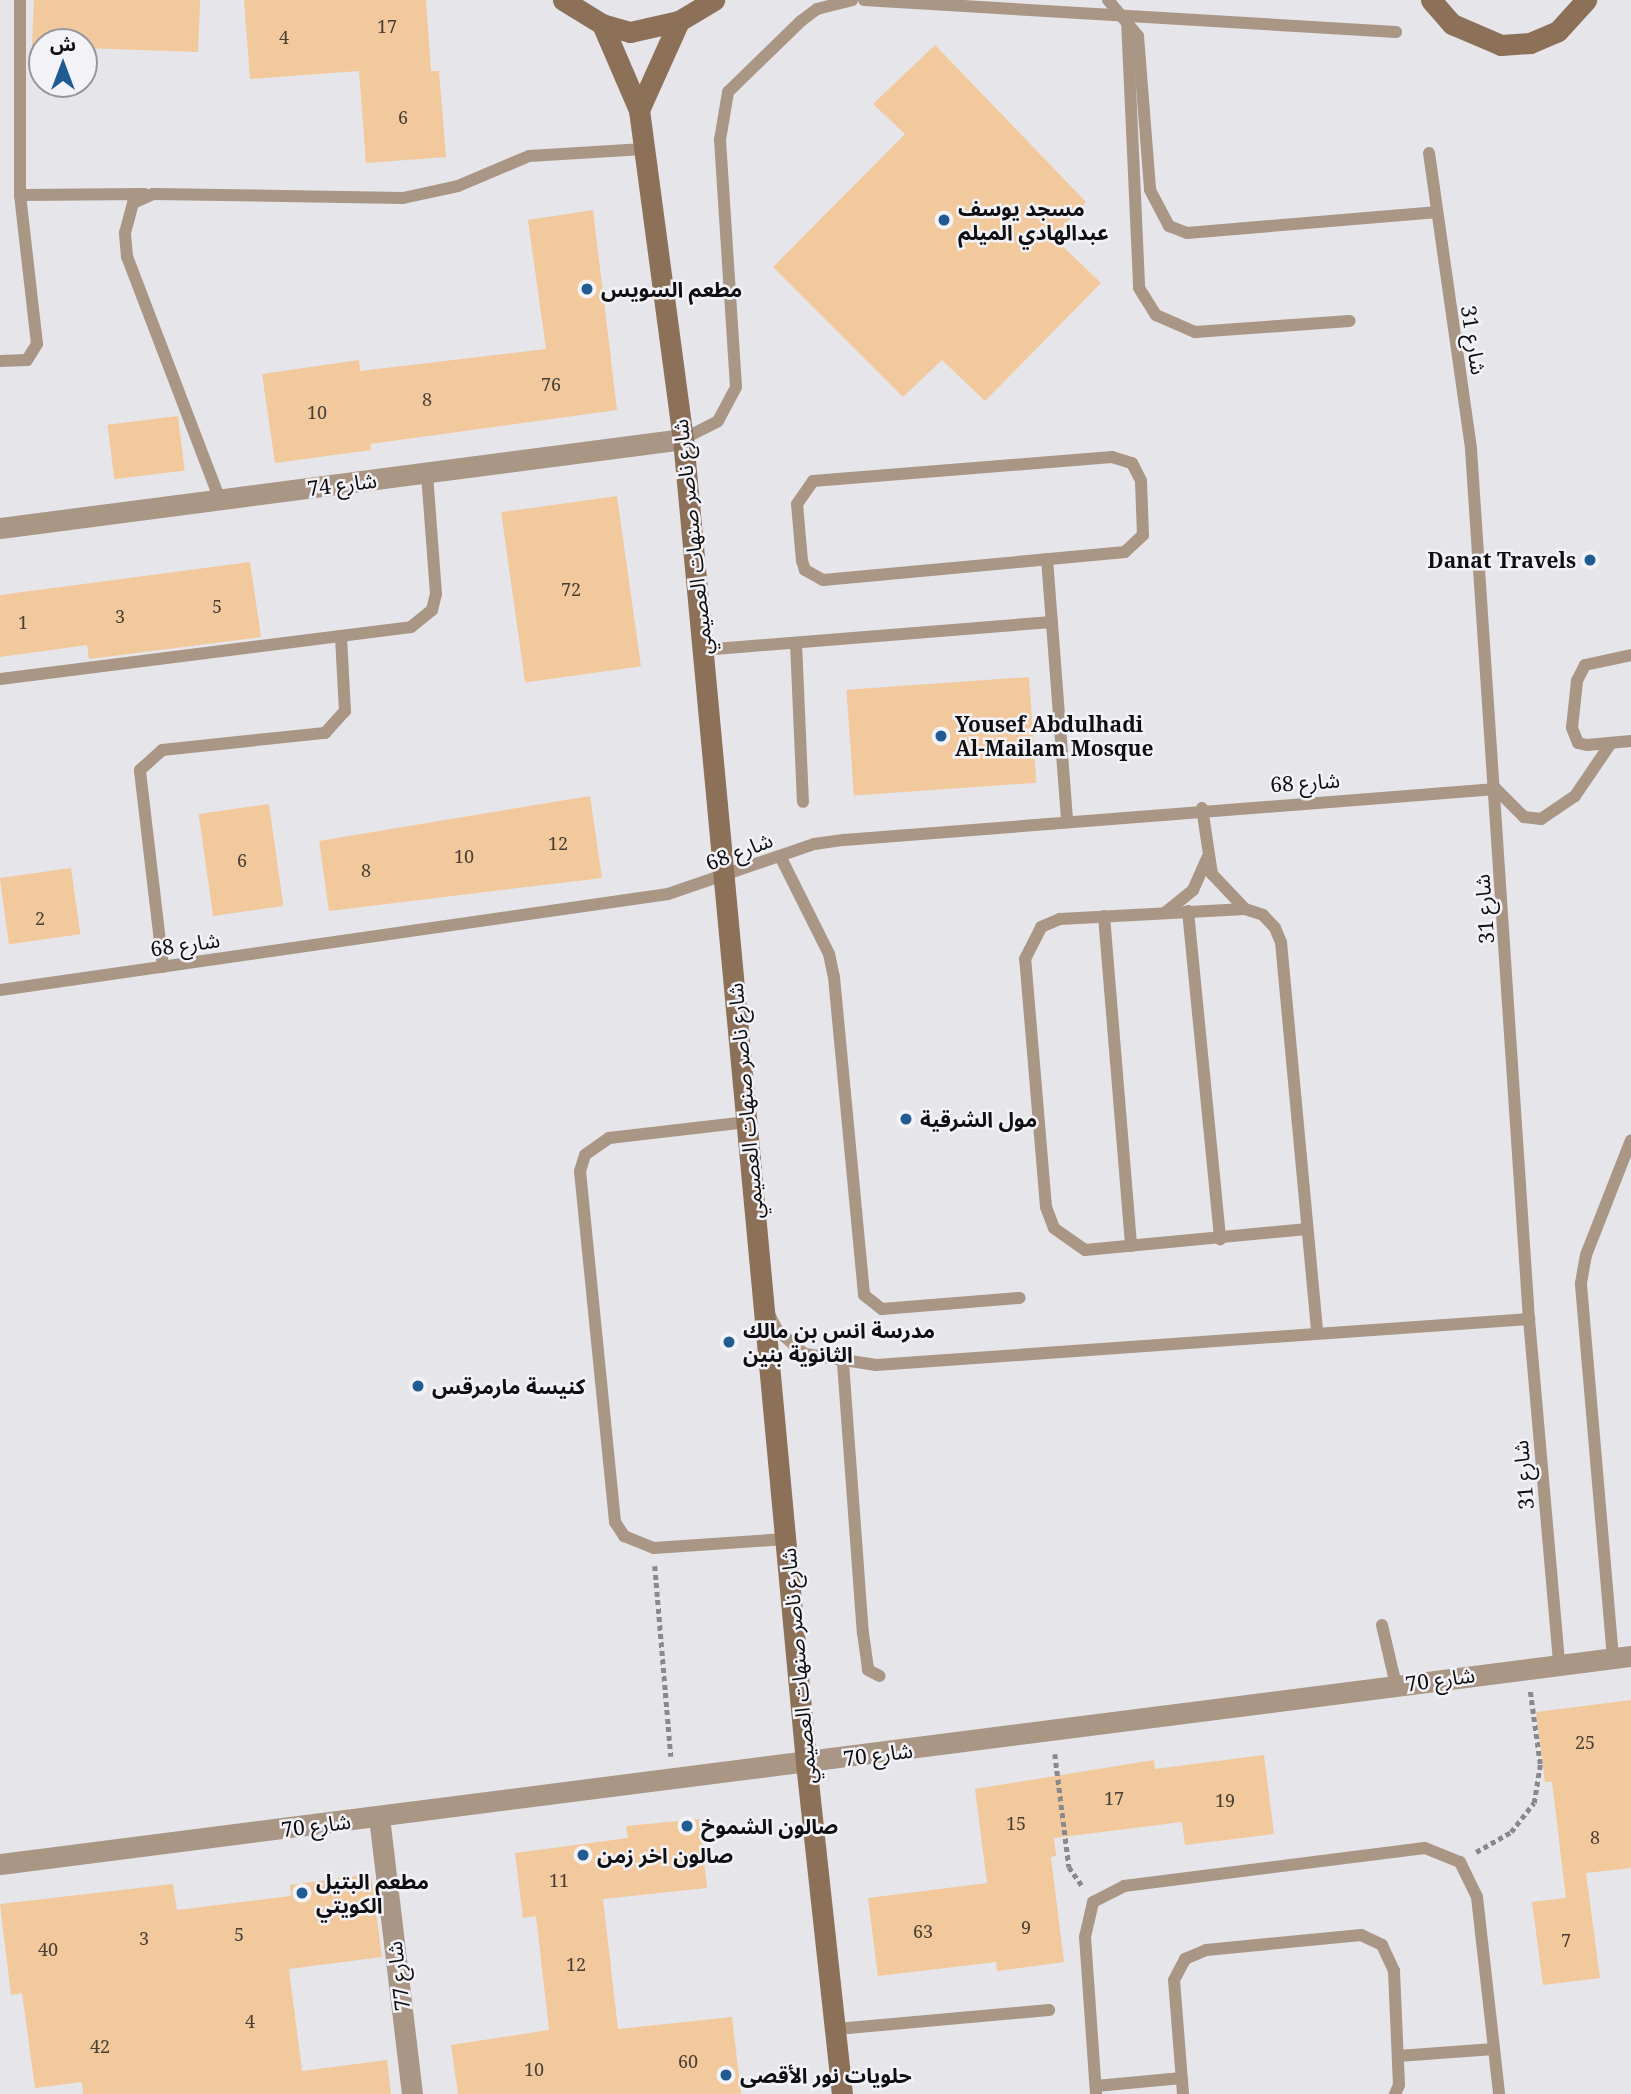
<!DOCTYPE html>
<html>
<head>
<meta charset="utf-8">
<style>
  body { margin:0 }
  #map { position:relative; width:1631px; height:2094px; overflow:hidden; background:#e5e5ea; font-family:"Noto Serif","Noto Sans Arabic",serif }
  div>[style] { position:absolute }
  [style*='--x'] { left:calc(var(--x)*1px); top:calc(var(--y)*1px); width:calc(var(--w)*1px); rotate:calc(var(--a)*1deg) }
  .building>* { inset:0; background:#f2c99c; transform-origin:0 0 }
  .path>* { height:4.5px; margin-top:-2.25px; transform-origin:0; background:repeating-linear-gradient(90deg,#89898d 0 5px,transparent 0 8.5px) }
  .lane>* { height:12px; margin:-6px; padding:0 6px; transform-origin:6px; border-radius:6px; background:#aa9685 }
  .street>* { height:21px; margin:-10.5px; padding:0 10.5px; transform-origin:10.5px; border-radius:10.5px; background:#aa9685 }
  .secondary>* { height:21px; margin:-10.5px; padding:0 10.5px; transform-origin:10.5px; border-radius:10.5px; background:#8c7057 }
  .dots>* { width:19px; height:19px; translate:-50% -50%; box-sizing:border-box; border:4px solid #f2f2f7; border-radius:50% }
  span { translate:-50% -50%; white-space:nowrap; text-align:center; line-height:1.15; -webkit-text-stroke:5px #f2f2f7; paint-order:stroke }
  .number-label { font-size:18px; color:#483e34 }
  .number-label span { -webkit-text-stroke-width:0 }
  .poi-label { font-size:21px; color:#0f0f11; font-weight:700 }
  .left { translate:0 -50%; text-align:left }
  .right { translate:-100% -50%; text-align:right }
  .street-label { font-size:21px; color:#0f0f11 }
  .north { position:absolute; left:28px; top:28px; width:70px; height:70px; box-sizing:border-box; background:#f2f2f7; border:2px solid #97979b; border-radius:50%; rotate:0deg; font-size:19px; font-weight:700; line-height:28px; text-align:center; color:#0f0f11 }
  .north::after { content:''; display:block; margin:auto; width:24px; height:32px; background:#205b92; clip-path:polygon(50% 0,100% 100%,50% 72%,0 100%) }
</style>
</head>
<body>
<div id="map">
  <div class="building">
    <div style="clip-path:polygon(34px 0,200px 0,198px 52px,84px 48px,84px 42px,32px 46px)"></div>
    <div style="clip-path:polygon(244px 0,426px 0,431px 71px,439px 71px,446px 157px,366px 163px,359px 71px,250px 79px)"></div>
    <div style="clip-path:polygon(935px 45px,1086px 202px,1053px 237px,1101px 283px,985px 401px,942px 360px,903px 397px,773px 267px,905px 134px,873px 104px)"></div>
    <div style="clip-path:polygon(593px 210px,617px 410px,370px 444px,371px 450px,275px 463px,262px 374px,359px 360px,360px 371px,546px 349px,528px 220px)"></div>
    <div style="left:178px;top:416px;width:55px;height:71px;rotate:83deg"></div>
    <div style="left:617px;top:496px;width:172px;height:117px;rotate:82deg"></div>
    <div style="clip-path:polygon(250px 562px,261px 637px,89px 659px,87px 645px,0 657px,0 595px)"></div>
    <div style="left:1029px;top:677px;width:106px;height:183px;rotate:86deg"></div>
    <div style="clip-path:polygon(590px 796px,602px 878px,329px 911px,319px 841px)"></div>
    <div style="left:269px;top:804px;width:103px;height:71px;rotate:82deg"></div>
    <div style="left:71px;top:868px;width:67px;height:72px;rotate:82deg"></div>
    <div style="clip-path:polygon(1631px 1700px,1631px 1868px,1586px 1873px,1600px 1978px,1543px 1985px,1532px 1902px,1566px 1898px,1552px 1782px,1545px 1782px,1536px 1712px)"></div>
    <div style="clip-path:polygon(1264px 1755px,1274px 1834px,1185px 1845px,1182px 1822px,1054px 1838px,1056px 1856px,1051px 1857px,1064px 1962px,997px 1971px,996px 1962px,878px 1976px,868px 1898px,987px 1883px,975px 1789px,1154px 1760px,1155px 1769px)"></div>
    <div style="clip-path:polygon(699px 1819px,707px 1888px,603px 1899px,618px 2029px,732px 2017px,741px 2094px,458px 2094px,451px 2045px,549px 2030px,536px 1916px,523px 1918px,515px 1853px,628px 1838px,626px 1826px)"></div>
    <div style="clip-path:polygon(371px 1874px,382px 1957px,289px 1969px,302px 2071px,387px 2060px,391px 2094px,83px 2094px,82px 2082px,35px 2088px,22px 1993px,11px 1995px,0 1904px,173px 1884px,177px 1910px,291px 1896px,290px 1885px)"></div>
  </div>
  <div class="path">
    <div style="--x:655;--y:1566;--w:191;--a:85.2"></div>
    <div style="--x:1055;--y:1754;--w:114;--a:82.9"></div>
    <div style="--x:1069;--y:1867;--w:24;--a:55"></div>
    <div style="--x:1476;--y:1852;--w:40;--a:-29.7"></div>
    <div style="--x:1511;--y:1832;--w:37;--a:-52"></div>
    <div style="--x:1534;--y:1803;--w:39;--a:-81"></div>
    <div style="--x:1540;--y:1764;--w:74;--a:-97.8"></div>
  </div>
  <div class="lane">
    <div style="--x:864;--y:0;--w:533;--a:3.44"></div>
    <div style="--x:1108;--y:0;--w:47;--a:50.2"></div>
    <div style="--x:1138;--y:36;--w:154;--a:85.5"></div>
    <div style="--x:1150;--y:190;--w:41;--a:62.2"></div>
    <div style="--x:1169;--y:226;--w:19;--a:21"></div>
    <div style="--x:1187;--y:233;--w:249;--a:-4.8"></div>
    <div style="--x:1127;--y:20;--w:268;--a:87.4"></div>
    <div style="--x:1139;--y:288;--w:32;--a:58"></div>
    <div style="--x:1156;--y:315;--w:43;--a:23.6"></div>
    <div style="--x:1195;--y:332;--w:155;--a:-4.1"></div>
    <div style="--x:1429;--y:153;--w:299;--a:81.9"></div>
    <div style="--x:1471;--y:449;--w:872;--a:86.19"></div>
    <div style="--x:1529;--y:1319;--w:346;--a:85"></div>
    <div style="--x:20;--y:195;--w:125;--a:-0.5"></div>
    <div style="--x:0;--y:361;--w:27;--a:-2"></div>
    <div style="--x:27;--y:360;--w:19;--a:-58"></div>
    <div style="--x:37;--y:344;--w:150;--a:-96.5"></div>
    <div style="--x:20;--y:195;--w:195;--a:-90"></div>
    <div style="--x:683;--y:439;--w:39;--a:-27"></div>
    <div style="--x:718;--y:421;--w:38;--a:-62"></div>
    <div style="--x:736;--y:387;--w:248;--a:-93.7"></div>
    <div style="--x:720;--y:140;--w:49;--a:-80.5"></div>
    <div style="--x:728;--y:92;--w:102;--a:-44.2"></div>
    <div style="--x:801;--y:21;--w:20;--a:-37"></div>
    <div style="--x:817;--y:9;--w:36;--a:-14"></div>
    <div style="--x:1112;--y:457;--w:21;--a:17"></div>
    <div style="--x:1132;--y:463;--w:20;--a:63"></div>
    <div style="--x:1141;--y:481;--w:54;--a:87.9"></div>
    <div style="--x:1143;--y:535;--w:25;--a:137"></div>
    <div style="--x:1125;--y:552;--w:303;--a:174.7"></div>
    <div style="--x:823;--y:580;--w:21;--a:-151"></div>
    <div style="--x:805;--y:570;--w:9;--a:-108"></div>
    <div style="--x:802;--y:561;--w:57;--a:-95"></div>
    <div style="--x:797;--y:504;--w:28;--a:-55"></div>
    <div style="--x:813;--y:481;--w:300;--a:-4.6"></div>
    <div style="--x:220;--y:500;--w:260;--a:-110.9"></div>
    <div style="--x:127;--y:257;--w:24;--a:-95"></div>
    <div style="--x:125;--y:233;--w:31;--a:-75"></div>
    <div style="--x:133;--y:203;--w:22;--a:-24"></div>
    <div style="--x:153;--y:194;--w:250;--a:0.9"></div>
    <div style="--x:403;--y:198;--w:56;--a:-12.3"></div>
    <div style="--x:458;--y:186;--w:77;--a:-22.9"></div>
    <div style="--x:529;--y:156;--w:115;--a:-3.5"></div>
    <div style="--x:1047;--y:559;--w:262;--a:85.6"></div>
    <div style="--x:796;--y:643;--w:159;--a:87.5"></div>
    <div style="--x:703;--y:650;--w:350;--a:-4.6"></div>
    <div style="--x:1631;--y:655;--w:47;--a:167.7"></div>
    <div style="--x:1585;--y:665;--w:18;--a:117"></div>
    <div style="--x:1577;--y:681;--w:47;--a:96.1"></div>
    <div style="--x:1572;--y:728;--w:16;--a:68"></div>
    <div style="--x:1578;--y:743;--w:9;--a:13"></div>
    <div style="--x:1587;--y:745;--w:44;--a:-5.2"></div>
    <div style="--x:0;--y:679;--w:414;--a:-7.2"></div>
    <div style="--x:411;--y:627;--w:27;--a:-39"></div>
    <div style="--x:432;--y:610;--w:16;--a:-76"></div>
    <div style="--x:436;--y:594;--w:121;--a:-94.3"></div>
    <div style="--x:1202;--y:808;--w:67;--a:81.4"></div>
    <div style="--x:1212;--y:874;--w:48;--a:46.7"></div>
    <div style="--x:780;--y:856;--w:110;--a:63.4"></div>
    <div style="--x:829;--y:954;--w:24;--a:78"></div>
    <div style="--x:834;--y:977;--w:319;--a:84.6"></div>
    <div style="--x:864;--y:1295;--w:23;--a:38"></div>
    <div style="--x:882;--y:1309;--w:138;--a:-4.6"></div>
    <div style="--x:1188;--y:911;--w:330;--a:84.4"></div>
    <div style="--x:1166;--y:912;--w:35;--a:-39"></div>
    <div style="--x:1193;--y:890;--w:35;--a:-66"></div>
    <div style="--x:1104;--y:916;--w:331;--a:85.3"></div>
    <div style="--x:163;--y:967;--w:198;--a:-96.7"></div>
    <div style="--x:140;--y:770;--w:30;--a:-42"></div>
    <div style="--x:162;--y:750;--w:164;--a:-6"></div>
    <div style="--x:325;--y:733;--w:30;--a:-48"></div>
    <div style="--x:345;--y:711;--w:75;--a:-93.1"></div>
    <div style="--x:0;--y:990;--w:675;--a:-8.18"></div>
    <div style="--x:668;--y:894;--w:154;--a:-18.9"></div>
    <div style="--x:814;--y:844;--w:30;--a:-8"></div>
    <div style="--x:844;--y:840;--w:654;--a:-4.47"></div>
    <div style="--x:1496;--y:789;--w:40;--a:45"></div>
    <div style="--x:1524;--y:817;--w:17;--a:7"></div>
    <div style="--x:1541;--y:819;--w:41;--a:-34.1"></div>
    <div style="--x:1575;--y:796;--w:64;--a:-55.8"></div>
    <div style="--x:747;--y:1122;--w:139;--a:173.4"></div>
    <div style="--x:609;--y:1138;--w:29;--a:145"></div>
    <div style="--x:585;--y:1155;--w:17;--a:107"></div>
    <div style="--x:580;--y:1171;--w:353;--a:84.3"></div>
    <div style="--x:615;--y:1522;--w:17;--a:57"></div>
    <div style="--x:624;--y:1536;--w:32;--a:22"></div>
    <div style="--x:654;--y:1548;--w:131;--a:-3.9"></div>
    <div style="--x:1307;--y:1229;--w:223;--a:174.6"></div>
    <div style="--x:1085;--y:1250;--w:38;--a:-145"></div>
    <div style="--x:1054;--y:1228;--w:22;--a:-111"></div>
    <div style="--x:1046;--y:1207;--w:249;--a:-94.8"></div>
    <div style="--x:1025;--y:959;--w:36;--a:-63"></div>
    <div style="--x:1041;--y:927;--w:21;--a:-23"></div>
    <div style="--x:1060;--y:919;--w:185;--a:-3.1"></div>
    <div style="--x:1245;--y:909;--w:19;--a:18"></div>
    <div style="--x:1263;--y:915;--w:18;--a:47"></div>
    <div style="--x:1275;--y:928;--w:15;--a:67"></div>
    <div style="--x:1281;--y:942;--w:391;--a:84.7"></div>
    <div style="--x:769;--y:1314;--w:18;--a:63"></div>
    <div style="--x:777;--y:1330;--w:37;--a:41"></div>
    <div style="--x:805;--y:1354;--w:72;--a:8.8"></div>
    <div style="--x:876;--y:1365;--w:655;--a:-4.03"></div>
    <div style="--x:843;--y:1363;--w:271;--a:85.8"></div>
    <div style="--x:863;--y:1633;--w:37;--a:82"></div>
    <div style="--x:868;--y:1670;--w:13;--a:27"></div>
    <div style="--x:1382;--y:1625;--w:62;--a:76.9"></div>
    <div style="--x:1613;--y:1658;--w:376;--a:-94.9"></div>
    <div style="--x:1581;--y:1283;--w:28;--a:-80"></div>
    <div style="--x:1586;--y:1255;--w:123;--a:-68.6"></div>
    <div style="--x:837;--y:2029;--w:213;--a:-5.1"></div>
    <div style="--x:1398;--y:2056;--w:96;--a:-4.2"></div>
    <div style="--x:1096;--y:2086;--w:86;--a:-5.3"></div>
    <div style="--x:1096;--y:2094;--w:157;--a:-94"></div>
    <div style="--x:1085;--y:1937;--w:36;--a:-77"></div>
    <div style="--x:1093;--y:1902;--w:35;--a:-27"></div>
    <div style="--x:1124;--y:1886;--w:303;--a:-7.2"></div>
    <div style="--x:1425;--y:1848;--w:38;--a:22"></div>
    <div style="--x:1460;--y:1862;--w:39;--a:64"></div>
    <div style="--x:1477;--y:1897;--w:198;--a:83.6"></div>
    <div style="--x:1183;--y:2094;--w:114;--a:-94.5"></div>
    <div style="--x:1174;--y:1980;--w:24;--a:-62"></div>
    <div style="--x:1185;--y:1959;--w:23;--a:-23"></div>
    <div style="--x:1206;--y:1950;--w:156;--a:-5.5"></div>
    <div style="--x:1361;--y:1935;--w:23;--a:25"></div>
    <div style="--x:1382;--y:1945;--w:29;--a:65"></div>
    <div style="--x:1394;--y:1971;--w:114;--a:87.5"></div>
    <div style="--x:1399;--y:2085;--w:10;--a:114"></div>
  </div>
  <div class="street">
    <div style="--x:0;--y:528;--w:689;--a:-7.42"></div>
    <div style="--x:379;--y:1817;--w:279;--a:83.2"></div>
    <div style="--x:0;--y:1864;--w:1644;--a:-7.27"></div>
  </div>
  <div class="secondary">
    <div style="--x:563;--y:0;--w:46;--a:31.6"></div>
    <div style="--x:602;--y:24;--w:29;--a:16"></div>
    <div style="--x:630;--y:32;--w:50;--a:-12.7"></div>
    <div style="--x:679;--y:21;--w:41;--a:-31"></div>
    <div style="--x:1431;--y:0;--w:32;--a:49"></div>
    <div style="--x:1452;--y:24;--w:53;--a:23.2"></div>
    <div style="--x:1501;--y:45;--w:29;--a:-4"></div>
    <div style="--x:1530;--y:43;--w:30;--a:-23"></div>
    <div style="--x:1558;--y:31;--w:42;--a:-47.9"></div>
    <div style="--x:602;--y:24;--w:94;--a:66.7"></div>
    <div style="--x:639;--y:110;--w:332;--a:82.4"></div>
    <div style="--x:683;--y:439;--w:1330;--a:84.69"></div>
    <div style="--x:806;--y:1763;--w:333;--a:83.8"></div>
    <div style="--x:639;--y:110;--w:98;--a:-65.8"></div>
  </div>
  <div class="dots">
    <div style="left:944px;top:220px;background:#205b92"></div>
    <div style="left:587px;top:289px;background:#205b92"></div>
    <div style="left:1590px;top:560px;background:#205b92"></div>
    <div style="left:941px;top:736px;background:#205b92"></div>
    <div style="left:906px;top:1119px;background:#205b92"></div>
    <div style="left:729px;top:1342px;background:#205b92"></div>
    <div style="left:418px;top:1386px;background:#205b92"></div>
    <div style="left:687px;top:1826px;background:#205b92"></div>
    <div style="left:583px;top:1855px;background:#205b92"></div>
    <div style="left:302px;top:1893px;background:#205b92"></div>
    <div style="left:726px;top:2075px;background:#205b92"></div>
  </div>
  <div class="number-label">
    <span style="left:387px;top:26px">17</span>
    <span style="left:284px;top:37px">4</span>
    <span style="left:403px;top:117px">6</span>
    <span style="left:551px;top:384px">76</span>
    <span style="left:427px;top:399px">8</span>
    <span style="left:317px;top:412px">10</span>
    <span style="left:571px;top:589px">72</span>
    <span style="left:217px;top:606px">5</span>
    <span style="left:120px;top:616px">3</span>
    <span style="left:23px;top:622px">1</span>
    <span style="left:558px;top:843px">12</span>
    <span style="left:464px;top:856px">10</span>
    <span style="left:242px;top:860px">6</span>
    <span style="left:366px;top:870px">8</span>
    <span style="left:40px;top:918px">2</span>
    <span style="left:1585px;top:1742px">25</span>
    <span style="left:1114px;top:1798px">17</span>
    <span style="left:1225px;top:1800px">19</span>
    <span style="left:1016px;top:1823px">15</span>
    <span style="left:1595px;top:1837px">8</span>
    <span style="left:559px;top:1880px">11</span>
    <span style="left:1026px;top:1927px">9</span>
    <span style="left:923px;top:1931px">63</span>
    <span style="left:239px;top:1934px">5</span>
    <span style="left:144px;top:1938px">3</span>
    <span style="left:1566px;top:1940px">7</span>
    <span style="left:48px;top:1949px">40</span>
    <span style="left:576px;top:1964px">12</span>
    <span style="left:250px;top:2021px">4</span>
    <span style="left:100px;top:2046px">42</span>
    <span style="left:688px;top:2061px">60</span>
    <span style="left:534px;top:2069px">10</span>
  </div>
  <div class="poi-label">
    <span class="left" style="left:958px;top:220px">مسجد يوسف<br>عبدالهادي الميلم</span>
    <span class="left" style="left:601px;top:289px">مطعم السويس</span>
    <span class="right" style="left:1576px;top:560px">Danat Travels</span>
    <span class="left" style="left:955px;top:736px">Yousef Abdulhadi<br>Al-Mailam Mosque</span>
    <span class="left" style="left:920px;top:1119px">مول الشرقية</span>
    <span class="left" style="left:743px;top:1342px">مدرسة انس بن مالك<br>الثانوية بنين</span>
    <span class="left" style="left:432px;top:1386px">كنيسة مارمرقس</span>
    <span class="left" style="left:701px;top:1826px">صالون الشموخ</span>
    <span class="left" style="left:597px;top:1855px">صالون اخر زمن</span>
    <span class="left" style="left:316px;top:1893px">مطعم البتيل<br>الكويتي</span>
    <span class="left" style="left:740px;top:2075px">حلويات نور الأقصى</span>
  </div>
  <div class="street-label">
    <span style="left:1474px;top:340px;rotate:81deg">شارع 31</span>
    <span style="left:342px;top:484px;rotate:-7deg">شارع 74</span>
    <span style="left:692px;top:537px;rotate:-96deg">شارع ناصر صنهات العصيمي</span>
    <span style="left:1305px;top:782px;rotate:-4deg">شارع 68</span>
    <span style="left:739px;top:851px;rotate:-21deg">شارع 68</span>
    <span style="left:1484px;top:909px;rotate:-94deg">شارع 31</span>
    <span style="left:185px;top:944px;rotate:-8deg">شارع 68</span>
    <span style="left:745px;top:1101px;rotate:-95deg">شارع ناصر صنهات العصيمي</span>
    <span style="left:1523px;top:1475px;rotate:-95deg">شارع 31</span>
    <span style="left:798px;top:1666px;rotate:-95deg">شارع ناصر صنهات العصيمي</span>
    <span style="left:1440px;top:1679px;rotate:-8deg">شارع 70</span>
    <span style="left:878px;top:1754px;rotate:-7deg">شارع 70</span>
    <span style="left:316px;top:1825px;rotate:-7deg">شارع 70</span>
    <span style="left:398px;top:1976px;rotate:-97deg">شارع 77</span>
  </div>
  <div class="north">ش</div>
</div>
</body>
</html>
